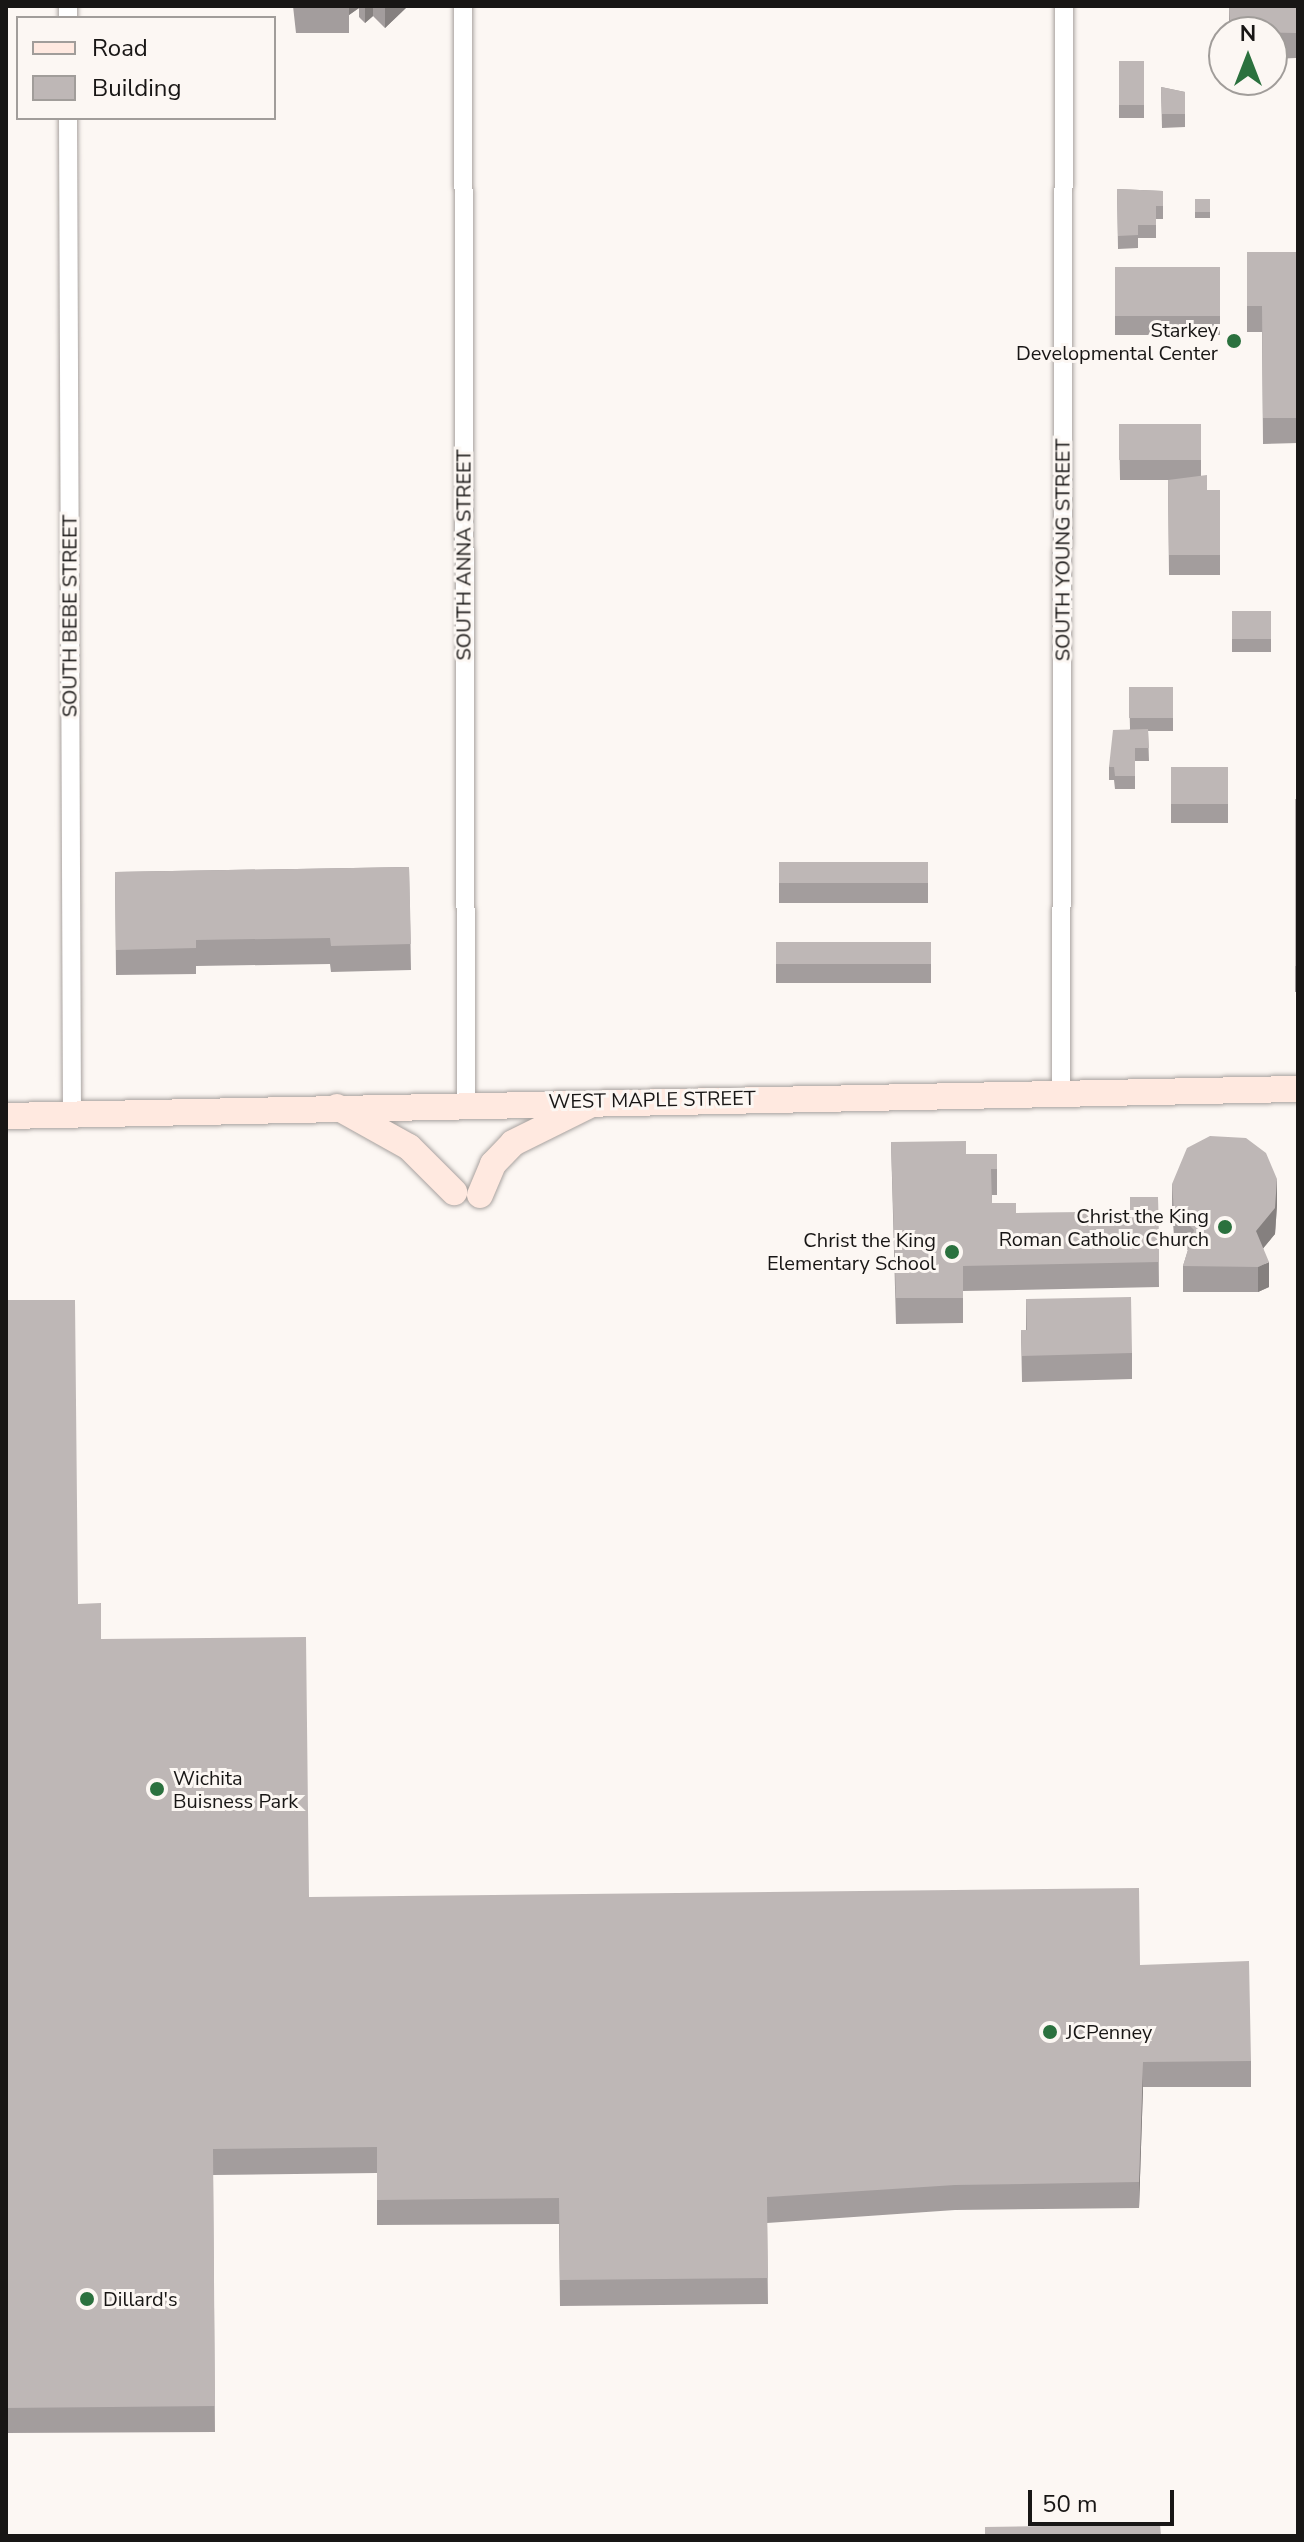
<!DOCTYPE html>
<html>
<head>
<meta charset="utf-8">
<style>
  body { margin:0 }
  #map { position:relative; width:1304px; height:2542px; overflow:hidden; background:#fcf7f3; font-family:"Nunito Sans",sans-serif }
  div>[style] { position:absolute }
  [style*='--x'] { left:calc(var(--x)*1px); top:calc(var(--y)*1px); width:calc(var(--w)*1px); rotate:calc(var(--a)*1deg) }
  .roads { filter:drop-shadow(0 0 2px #a8a29f) drop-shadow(0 0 2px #a8a29f) }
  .minor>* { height:18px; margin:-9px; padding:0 9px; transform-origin:9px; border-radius:9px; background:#fff }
  .secondary>* { height:26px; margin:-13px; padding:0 13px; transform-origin:13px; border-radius:13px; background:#ffe9e0 }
  .wall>* { inset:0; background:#a39d9d; transform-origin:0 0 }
  .shaded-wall>* { inset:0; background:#85807f }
  .building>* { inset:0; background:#beb7b6; transform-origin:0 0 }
  .dots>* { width:22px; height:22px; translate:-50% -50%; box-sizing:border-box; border:4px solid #fcf7f3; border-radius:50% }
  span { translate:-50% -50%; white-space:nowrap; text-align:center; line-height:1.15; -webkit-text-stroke:6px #fcf7f3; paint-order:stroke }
  .poi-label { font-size:20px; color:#181615 }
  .right { translate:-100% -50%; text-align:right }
  .left { translate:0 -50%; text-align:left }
  .street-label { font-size:20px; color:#181615 }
  .frame { position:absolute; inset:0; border:8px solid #181615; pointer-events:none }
  .legend { position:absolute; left:16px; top:16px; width:260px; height:104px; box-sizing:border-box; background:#fcf7f3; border:2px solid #a19d9a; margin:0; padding:10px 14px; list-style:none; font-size:24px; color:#181615 }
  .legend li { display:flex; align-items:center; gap:16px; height:40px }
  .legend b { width:40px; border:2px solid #a19d9a }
  .north { position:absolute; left:1208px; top:16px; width:80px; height:80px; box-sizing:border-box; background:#fcf7f3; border:2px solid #a19d9a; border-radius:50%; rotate:0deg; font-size:22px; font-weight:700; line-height:32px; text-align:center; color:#181615 }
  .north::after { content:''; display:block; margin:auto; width:28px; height:36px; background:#2b713e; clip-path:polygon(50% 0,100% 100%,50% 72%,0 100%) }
  .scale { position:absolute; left:1028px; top:2490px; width:146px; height:36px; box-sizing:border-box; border:4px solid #181615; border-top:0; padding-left:10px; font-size:24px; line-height:28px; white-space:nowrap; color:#181615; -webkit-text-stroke:6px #fcf7f3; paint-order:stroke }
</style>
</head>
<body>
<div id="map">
  <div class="roads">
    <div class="minor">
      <div style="--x:68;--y:6;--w:12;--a:90"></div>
      <div style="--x:463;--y:6;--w:1098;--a:89.84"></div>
      <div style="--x:68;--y:118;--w:995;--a:89.77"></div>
      <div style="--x:1061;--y:1093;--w:1087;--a:-89.84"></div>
    </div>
    <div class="secondary">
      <div style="--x:337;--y:1107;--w:82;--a:29.1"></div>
      <div style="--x:409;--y:1147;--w:64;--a:45"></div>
      <div style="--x:6;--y:1116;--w:1292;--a:-1.2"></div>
      <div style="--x:480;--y:1195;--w:34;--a:-67"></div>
      <div style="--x:493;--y:1164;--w:29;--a:-46"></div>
      <div style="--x:513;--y:1143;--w:86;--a:-26.3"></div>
    </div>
  </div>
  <div class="wall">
    <div style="clip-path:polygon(293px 6px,408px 6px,385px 28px,373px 16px,365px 23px,359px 17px,359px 8px,349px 15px,349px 33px,296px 33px)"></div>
    <div style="clip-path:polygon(1229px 6px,1298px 6px,1298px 66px,1296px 66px,1296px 58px,1272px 59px,1272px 32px,1229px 32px)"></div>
    <div style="left:1119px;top:61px;width:25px;height:57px"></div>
    <div style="clip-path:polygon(1161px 87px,1185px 92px,1185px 127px,1162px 128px)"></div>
    <div style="clip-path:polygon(1117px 189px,1163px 191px,1163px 219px,1156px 219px,1156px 238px,1138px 238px,1138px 248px,1118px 249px)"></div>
    <div style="left:1195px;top:199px;width:15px;height:19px"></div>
    <div style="clip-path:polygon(1247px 252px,1298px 252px,1298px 443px,1263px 444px,1262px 332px,1247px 332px)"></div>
    <div style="left:1115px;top:267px;width:105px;height:68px"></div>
    <div style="clip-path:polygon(1119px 424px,1201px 424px,1201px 476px,1207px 490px,1220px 490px,1220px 575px,1169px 575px,1168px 480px,1172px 480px,1120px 480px)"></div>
    <div style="left:1232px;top:611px;width:39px;height:41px"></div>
    <div style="clip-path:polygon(1129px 687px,1173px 687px,1173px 731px,1148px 731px,1149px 761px,1135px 761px,1135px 789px,1115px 789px,1114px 780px,1109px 780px,1109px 767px,1130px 729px)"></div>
    <div style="left:1171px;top:767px;width:57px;height:56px"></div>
    <div style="left:1295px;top:799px;width:3px;height:193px"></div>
    <div style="left:928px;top:862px;width:41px;height:149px;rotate:90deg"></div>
    <div style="clip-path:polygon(409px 867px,411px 970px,331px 972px,330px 964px,196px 966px,196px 974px,116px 975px,115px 872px)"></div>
    <div style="left:931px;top:942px;width:41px;height:155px;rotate:90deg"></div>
    <div style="clip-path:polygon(891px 1142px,966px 1154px,997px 1154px,997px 1195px,992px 1195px,992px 1203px,1016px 1213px,1130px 1212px,1158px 1197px,1159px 1287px,963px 1291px,963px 1323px,896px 1324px)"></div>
    <div style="clip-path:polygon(1172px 1184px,1277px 1205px,1275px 1234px,1263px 1248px,1269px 1287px,1258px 1292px,1183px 1292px,1183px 1266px,1188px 1250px,1174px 1236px,1172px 1210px)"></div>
    <div style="clip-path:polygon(1026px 1299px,1132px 1353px,1132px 1379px,1022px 1382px,1021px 1330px,1026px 1330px)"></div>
    <div style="clip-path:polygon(6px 1300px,78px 1604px,101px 1639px,309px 1897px,1140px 1965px,1251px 2061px,1251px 2087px,1143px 2087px,1139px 2208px,955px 2210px,767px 2223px,768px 2304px,560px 2306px,559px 2224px,377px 2225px,377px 2173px,213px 2175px,215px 2432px,6px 2433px)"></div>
  </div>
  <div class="shaded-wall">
    <div style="clip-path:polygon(349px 6px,359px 6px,359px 8px,349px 15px)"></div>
    <div style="clip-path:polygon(365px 6px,373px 6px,373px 16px,365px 23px)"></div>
    <div style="clip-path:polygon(385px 6px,408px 6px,385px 28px)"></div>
    <div style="clip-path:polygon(1277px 1179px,1277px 1205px,1275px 1234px,1256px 1257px,1256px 1231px)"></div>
    <div style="clip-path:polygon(1269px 1262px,1269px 1287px,1258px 1292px,1258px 1267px)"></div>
    <div style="clip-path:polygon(1143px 2062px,1143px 2087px,1139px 2208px,1139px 2182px)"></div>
  </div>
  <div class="building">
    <div style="left:296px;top:6px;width:53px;height:1px"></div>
    <div style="clip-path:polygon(1229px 6px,1298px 6px,1298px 40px,1296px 40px,1296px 33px,1253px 32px,1253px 23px,1230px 23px)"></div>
    <div style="left:1119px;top:61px;width:25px;height:44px"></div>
    <div style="clip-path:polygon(1161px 87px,1185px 92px,1185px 114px,1162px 114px)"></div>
    <div style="clip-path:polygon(1117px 189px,1163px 191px,1163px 206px,1156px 206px,1156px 225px,1138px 225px,1138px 235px,1118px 236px)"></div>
    <div style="left:1195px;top:199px;width:15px;height:13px"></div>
    <div style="clip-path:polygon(1247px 252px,1298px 252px,1298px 418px,1263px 418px,1262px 306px,1247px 306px)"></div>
    <div style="left:1115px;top:267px;width:105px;height:49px"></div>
    <div style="left:1119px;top:424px;width:82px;height:36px"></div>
    <div style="clip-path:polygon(1207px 475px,1207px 490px,1220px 490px,1220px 555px,1169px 555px,1168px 480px)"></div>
    <div style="left:1232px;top:611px;width:39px;height:28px"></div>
    <div style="left:1129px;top:687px;width:44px;height:31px"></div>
    <div style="clip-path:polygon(1148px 729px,1149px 748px,1135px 748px,1135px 776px,1115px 776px,1114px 767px,1109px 767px,1113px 730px)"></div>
    <div style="left:1171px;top:767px;width:57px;height:37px"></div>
    <div style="left:1295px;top:799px;width:3px;height:167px"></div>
    <div style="left:928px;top:862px;width:21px;height:149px;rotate:90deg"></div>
    <div style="clip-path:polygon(409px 867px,411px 944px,331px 946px,330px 938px,196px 940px,196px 948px,116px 950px,115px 872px)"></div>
    <div style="left:931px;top:942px;width:22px;height:155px;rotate:90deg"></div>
    <div style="clip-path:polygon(1210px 1136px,1246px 1138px,1266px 1153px,1277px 1179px,1275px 1208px,1256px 1231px,1269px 1262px,1258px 1267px,1183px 1266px,1194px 1230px,1174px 1210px,1172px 1184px,1187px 1148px)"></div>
    <div style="clip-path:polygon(966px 1141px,966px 1154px,997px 1154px,997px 1169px,991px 1169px,992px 1203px,1016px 1203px,1016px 1213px,1130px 1212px,1130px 1197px,1158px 1197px,1159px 1262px,963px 1266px,963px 1298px,896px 1298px,891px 1142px)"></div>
    <div style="clip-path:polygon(1131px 1297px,1132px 1353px,1022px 1356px,1021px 1330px,1027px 1330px,1026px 1299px)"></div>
    <div style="clip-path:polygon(6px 1300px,75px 1300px,78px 1604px,101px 1603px,101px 1639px,306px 1637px,309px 1897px,1139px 1888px,1140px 1965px,1249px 1961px,1251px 2061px,1143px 2062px,1139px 2182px,955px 2185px,767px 2197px,768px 2278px,560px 2280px,559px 2198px,377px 2200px,377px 2147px,213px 2149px,215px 2406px,6px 2408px)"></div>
    <div style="clip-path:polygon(1160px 2524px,1161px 2536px,985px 2536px,985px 2527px)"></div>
  </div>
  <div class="dots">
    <div style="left:1234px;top:341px;background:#2b713e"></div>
    <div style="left:1225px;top:1227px;background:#2b713e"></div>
    <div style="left:952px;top:1252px;background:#2b713e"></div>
    <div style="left:157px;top:1789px;background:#2b713e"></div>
    <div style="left:1050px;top:2032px;background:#2b713e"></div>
    <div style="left:87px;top:2299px;background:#2b713e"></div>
  </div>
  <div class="poi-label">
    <span class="right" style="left:1218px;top:342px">Starkey<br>Developmental Center</span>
    <span class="right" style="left:1209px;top:1228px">Christ the King<br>Roman Catholic Church</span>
    <span class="right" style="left:936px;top:1252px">Christ the King<br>Elementary School</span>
    <span class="left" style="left:173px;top:1790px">Wichita<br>Buisness Park</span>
    <span class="left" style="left:1066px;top:2032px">JCPenney</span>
    <span class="left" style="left:103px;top:2299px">Dillard's</span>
  </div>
  <div class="street-label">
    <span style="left:1063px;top:550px;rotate:-90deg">SOUTH YOUNG STREET</span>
    <span style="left:464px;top:555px;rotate:-90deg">SOUTH ANNA STREET</span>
    <span style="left:70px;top:616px;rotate:-90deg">SOUTH BEBE STREET</span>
    <span style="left:652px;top:1100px;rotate:-1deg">WEST MAPLE STREET</span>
  </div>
  <div class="frame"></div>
  <ul class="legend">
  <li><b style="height:10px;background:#ffe9e0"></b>Road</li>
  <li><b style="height:22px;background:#beb7b6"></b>Building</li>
  </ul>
  <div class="north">N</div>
  <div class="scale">50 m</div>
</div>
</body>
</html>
